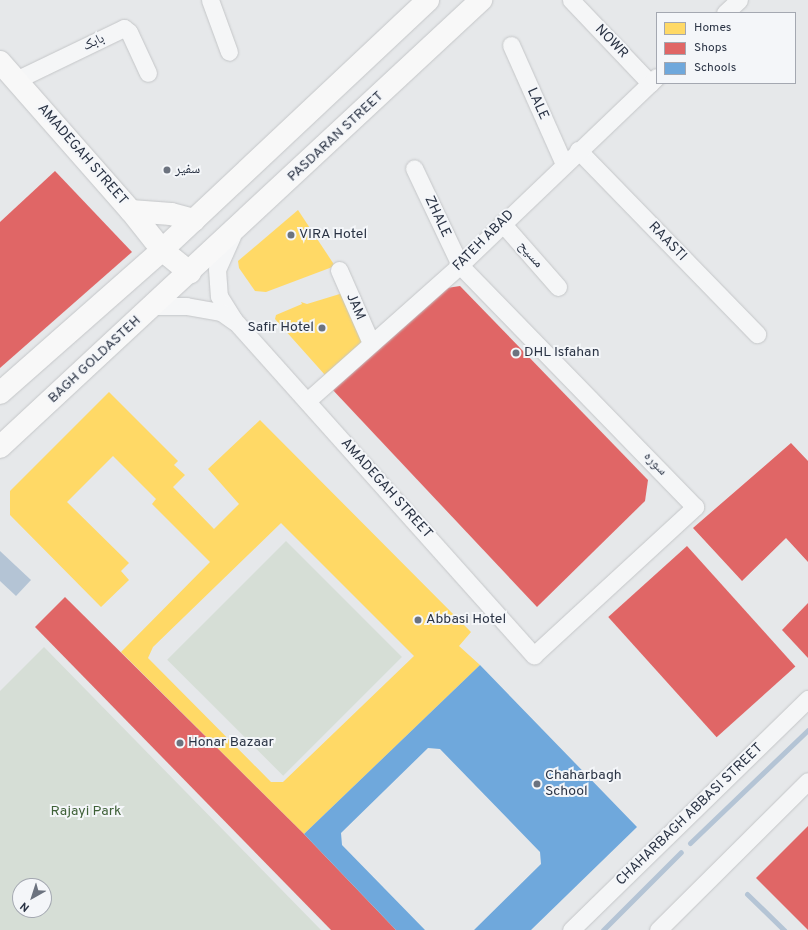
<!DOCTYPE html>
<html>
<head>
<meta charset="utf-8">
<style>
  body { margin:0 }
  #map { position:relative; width:808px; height:930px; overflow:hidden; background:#e6e8ea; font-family:Overpass,"Noto Naskh Arabic",sans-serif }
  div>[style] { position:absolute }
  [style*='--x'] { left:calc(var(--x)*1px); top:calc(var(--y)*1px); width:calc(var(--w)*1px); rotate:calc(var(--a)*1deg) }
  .green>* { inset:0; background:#d6ded6; transform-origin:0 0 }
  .water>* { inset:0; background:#b4c4d5 }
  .homes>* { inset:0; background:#ffd966 }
  .shops>* { inset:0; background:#e06666; transform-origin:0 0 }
  .schools>* { inset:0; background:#6fa8dc }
  .stream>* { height:5px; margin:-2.5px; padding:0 2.5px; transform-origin:2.5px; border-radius:2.5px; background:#b4c4d5 }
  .roads { filter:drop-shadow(0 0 1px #c4c6c8) drop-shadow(0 0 1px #c4c6c8) }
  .minor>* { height:17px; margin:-8.5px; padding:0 8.5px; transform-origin:8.5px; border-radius:8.5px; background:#f5f6f7 }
  .major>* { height:22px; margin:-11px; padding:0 11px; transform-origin:11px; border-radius:11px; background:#f8f8f8 }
  .dots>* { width:11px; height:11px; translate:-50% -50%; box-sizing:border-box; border:2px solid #f4f6f9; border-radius:50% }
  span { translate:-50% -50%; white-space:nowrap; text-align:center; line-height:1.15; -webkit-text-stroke:4px #f4f6f9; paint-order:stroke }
  .street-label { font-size:14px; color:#2b3445 }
  .poi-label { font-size:14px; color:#2b3445 }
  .left { translate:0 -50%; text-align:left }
  .right { translate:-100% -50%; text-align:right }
  .park-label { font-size:14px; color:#3f6138 }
  .legend { position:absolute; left:656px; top:12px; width:140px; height:72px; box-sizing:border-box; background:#f4f6f9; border:1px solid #a4a8b1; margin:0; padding:5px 7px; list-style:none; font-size:12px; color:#2b3445 }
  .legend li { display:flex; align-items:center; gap:8px; height:20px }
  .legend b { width:20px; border:1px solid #a4a8b1 }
  .north { position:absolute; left:12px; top:878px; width:40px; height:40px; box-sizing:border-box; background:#f4f6f9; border:1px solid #a4a8b1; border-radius:50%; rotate:219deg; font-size:11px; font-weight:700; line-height:16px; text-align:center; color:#2b3445 }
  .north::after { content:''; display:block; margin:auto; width:14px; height:18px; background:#6c737f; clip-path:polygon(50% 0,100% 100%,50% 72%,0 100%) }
</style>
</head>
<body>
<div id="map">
  <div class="green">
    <div style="left:286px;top:541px;width:164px;height:168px;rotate:45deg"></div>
    <div style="clip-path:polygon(evenodd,44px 647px,321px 930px,0 930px,0 691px,44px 647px,20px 886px,44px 886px,44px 910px,20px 910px,20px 886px)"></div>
  </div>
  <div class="water">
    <div style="clip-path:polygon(0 551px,31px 580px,16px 596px,0 581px)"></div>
  </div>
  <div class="homes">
    <div style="clip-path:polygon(298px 210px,335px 266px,266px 292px,255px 291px,239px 268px,238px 261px)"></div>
    <div style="clip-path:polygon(343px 293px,364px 337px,361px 347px,325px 375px,275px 319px,276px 315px,302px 304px,301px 302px,307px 304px)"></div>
    <div style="clip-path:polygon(evenodd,109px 392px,178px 461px,174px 465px,185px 475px,173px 487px,214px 529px,239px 504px,208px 469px,260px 420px,471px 632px,459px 646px,480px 665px,304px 834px,121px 652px,210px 562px,152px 504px,156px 499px,113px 456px,67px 502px,129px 563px,121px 571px,129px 580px,101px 607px,10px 515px,10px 491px,109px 392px,281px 523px,414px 656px,283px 782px,271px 782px,148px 658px,153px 647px,281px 523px)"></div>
  </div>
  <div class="shops">
    <div style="clip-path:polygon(55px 171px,132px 252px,0 368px,0 222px)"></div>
    <div style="clip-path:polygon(460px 286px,648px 480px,645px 501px,537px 607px,331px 388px,434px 290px)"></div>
    <div style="clip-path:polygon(791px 443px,808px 461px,808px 562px,786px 538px,742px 581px,693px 528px)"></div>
    <div style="left:687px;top:546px;width:162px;height:106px;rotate:48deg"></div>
    <div style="clip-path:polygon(65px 597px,304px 834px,396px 930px,331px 930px,35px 627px)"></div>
    <div style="clip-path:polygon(808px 603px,808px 658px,782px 630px)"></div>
    <div style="clip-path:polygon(808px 826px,808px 930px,756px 878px)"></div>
  </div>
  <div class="schools">
    <div style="clip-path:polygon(480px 665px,637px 827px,531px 930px,474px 930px,541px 864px,540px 852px,440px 749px,428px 748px,341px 833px,342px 845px,425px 930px,396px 930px,304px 834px)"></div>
  </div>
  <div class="stream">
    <div style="--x:690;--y:843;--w:163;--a:-43.8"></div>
    <div style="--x:747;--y:894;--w:52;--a:44.2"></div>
    <div style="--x:603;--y:930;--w:110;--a:-45"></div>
  </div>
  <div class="roads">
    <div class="minor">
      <div style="--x:210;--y:0;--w:55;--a:69.9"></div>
      <div style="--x:571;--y:0;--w:115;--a:46.4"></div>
      <div style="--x:725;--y:13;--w:19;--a:-43"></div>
      <div style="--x:511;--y:45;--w:130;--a:66"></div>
      <div style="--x:16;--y:80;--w:120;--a:-25.7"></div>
      <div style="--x:124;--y:28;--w:6;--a:39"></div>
      <div style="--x:129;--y:32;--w:45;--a:65.1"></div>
      <div style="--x:578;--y:150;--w:257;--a:45.8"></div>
      <div style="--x:502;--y:223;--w:85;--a:48.8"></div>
      <div style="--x:232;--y:236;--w:36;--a:114"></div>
      <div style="--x:217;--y:269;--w:27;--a:86"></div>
      <div style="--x:219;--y:296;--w:28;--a:58"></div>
      <div style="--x:234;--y:320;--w:450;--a:48.2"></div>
      <div style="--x:534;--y:655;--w:219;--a:-42.6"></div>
      <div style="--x:695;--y:507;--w:337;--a:-134.2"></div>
      <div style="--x:460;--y:265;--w:107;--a:-115.4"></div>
      <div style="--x:339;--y:270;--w:80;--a:66.3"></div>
      <div style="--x:153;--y:306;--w:33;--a:0"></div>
      <div style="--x:186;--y:306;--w:36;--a:10"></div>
      <div style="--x:221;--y:312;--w:16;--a:35"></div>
      <div style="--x:307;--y:401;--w:205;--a:-41.6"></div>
      <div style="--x:460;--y:265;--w:272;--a:-43.7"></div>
      <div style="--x:571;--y:930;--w:331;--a:-44.3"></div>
      <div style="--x:658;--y:930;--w:211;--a:-44.8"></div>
    </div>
    <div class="major">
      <div style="--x:0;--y:62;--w:198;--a:48.7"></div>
      <div style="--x:131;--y:211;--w:50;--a:51.5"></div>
      <div style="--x:162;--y:250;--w:36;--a:39"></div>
      <div style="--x:131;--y:211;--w:40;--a:4.3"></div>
      <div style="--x:171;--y:214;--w:24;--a:15"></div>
      <div style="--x:0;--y:393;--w:216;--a:-41.4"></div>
      <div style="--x:162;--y:250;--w:365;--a:-43.2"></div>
      <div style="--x:0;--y:447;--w:657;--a:-42.9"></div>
    </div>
  </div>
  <div class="dots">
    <div style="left:167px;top:170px;background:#6c737f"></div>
    <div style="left:291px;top:235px;background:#6c737f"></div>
    <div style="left:322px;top:328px;background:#6c737f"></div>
    <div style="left:516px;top:353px;background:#6c737f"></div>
    <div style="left:418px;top:620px;background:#6c737f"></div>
    <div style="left:180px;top:743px;background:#6c737f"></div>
    <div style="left:537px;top:784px;background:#6c737f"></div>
  </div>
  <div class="street-label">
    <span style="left:611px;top:42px;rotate:46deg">NOWR</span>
    <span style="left:94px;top:43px;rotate:-26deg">بابک</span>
    <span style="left:537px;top:104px;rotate:66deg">LALE</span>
    <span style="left:336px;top:137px;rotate:-43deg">PASDARAN STREET</span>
    <span style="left:82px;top:155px;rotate:49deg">AMADEGAH STREET</span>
    <span style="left:437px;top:217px;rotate:65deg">ZHALE</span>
    <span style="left:484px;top:241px;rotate:-45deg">FATEH ABAD</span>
    <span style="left:667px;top:242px;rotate:46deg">RAASTI</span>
    <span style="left:530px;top:255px;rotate:49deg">مسیح</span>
    <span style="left:355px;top:307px;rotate:66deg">JAM</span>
    <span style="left:95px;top:360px;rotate:-43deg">BAGH GOLDASTEH</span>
    <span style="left:655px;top:464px;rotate:46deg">سوره</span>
    <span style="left:386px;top:489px;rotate:48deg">AMADEGAH STREET</span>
    <span style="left:690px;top:815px;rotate:-44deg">CHAHARBAGH ABBASI STREET</span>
  </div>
  <div class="poi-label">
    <span class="left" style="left:175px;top:170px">سفیر</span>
    <span class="left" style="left:299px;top:235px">VIRA Hotel</span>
    <span class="right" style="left:314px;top:328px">Safir Hotel</span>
    <span class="left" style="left:524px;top:353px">DHL Isfahan</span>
    <span class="left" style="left:426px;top:620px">Abbasi Hotel</span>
    <span class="left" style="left:188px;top:743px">Honar Bazaar</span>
    <span class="left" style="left:545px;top:784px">Chaharbagh<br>School</span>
  </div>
  <div class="park-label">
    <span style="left:86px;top:812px">Rajayi Park</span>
  </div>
  <ul class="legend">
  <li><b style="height:11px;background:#ffd966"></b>Homes</li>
  <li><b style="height:11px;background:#e06666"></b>Shops</li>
  <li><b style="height:11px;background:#6fa8dc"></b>Schools</li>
  </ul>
  <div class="north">N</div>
</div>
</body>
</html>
